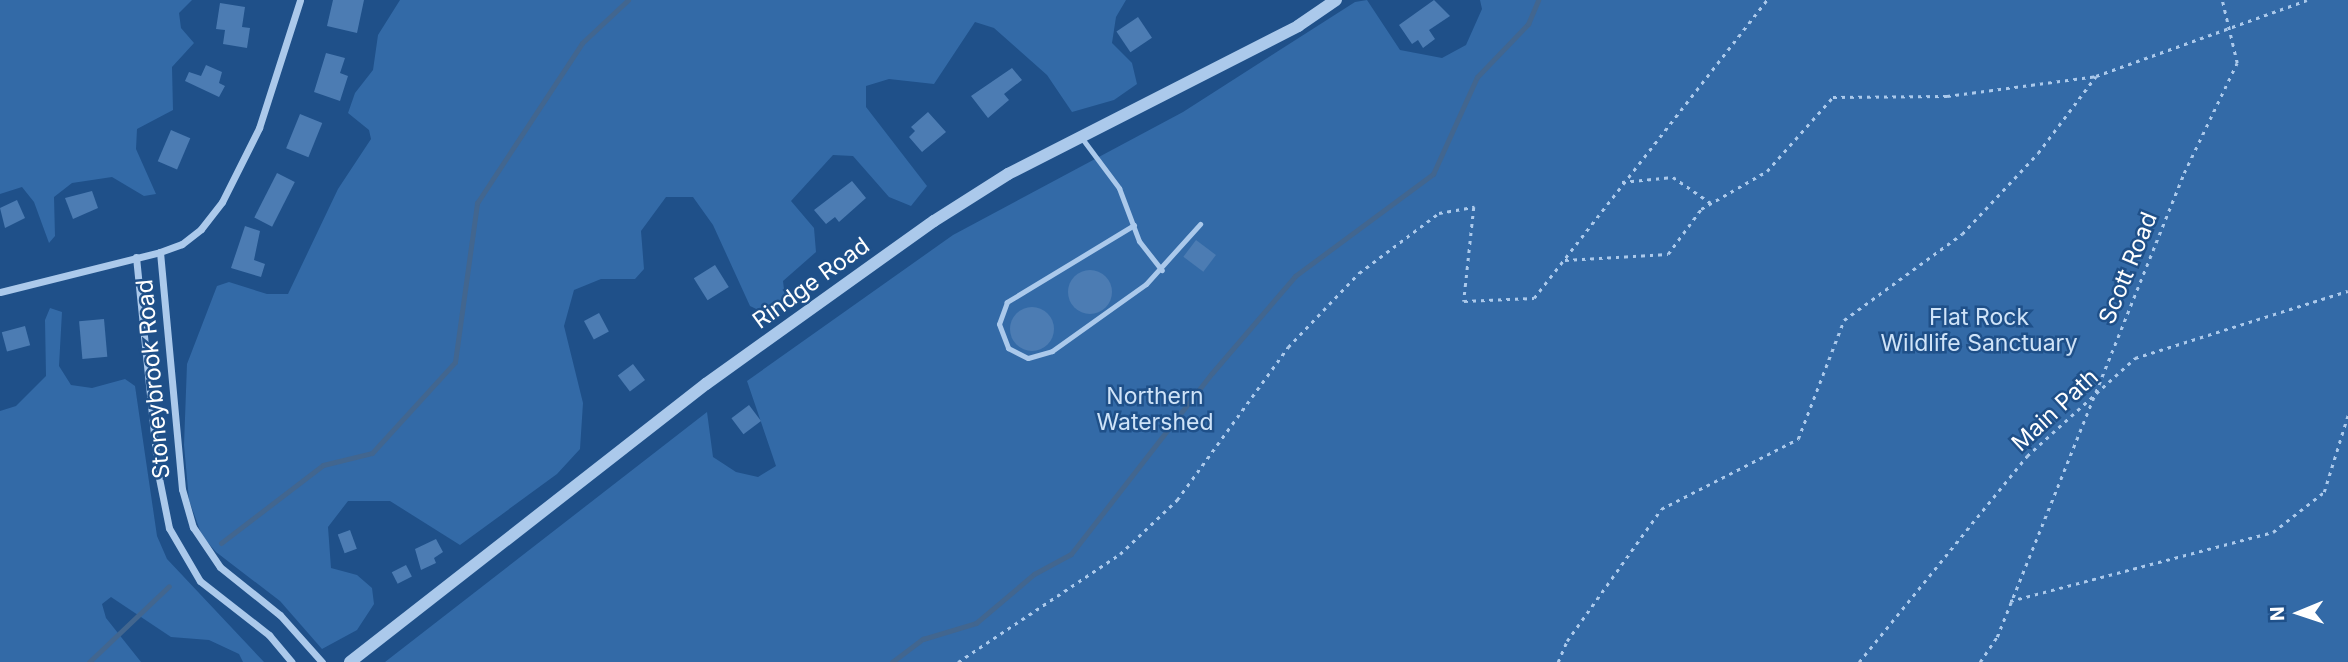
<!DOCTYPE html>
<html>
<head>
<meta charset="utf-8">
<style>
  body { margin:0 }
  #map { position:relative; width:2348px; height:662px; overflow:hidden; background:#1f5089; font-family:Inter,sans-serif }
  div>[style] { position:absolute }
  [style*='--x'] { left:calc(var(--x)*1px); top:calc(var(--y)*1px); width:calc(var(--w)*1px); rotate:calc(var(--a)*1deg) }
  .green>* { inset:0; background:#336aa7 }
  .stream>* { height:5px; margin:-2.5px; padding:0 2.5px; transform-origin:2.5px; border-radius:2.5px; background:#42668f }
  .building>* { inset:0; background:#4c7cb3; transform-origin:0 0 }
  .round { border-radius:50% }
  .path>* { height:2.5px; margin-top:-1.25px; transform-origin:0; background:repeating-linear-gradient(90deg,#abc9eb 0 3.5px,transparent 0 8.5px) }
  .service>* { height:5px; margin:-2.5px; padding:0 2.5px; transform-origin:2.5px; border-radius:2.5px; background:#abc9eb }
  .minor>* { height:7px; margin:-3.5px; padding:0 3.5px; transform-origin:3.5px; border-radius:3.5px; background:#abc9eb }
  .tertiary>* { height:12px; margin:-6px; padding:0 6px; transform-origin:6px; border-radius:6px; background:#abc9eb }
  span { translate:-50% -50%; white-space:nowrap; text-align:center; line-height:1.15; -webkit-text-stroke:5px #1f5089; paint-order:stroke }
  .street-label { font-size:23px; color:#fff }
  .park-label { font-size:23px; color:#cfe3f8 }
  .north { position:absolute; left:2264px; top:578px; width:70px; height:70px; -webkit-text-stroke:5px #1f5089; paint-order:stroke; rotate:268deg; font-size:19px; font-weight:700; line-height:28px; text-align:center; color:#fff }
  .north::after { content:''; display:block; margin:auto; width:24px; height:32px; background:#fff; clip-path:polygon(50% 0,100% 100%,50% 72%,0 100%) }
</style>
</head>
<body>
<div id="map">
  <div class="green">
    <div style="clip-path:polygon(0 0,192px 0,179px 13px,181px 28px,194px 43px,172px 67px,173px 110px,137px 129px,136px 149px,156px 194px,144px 196px,112px 177px,72px 183px,54px 197px,55px 236px,49px 243px,34px 202px,22px 187px,0 194px)"></div>
    <div style="clip-path:polygon(400px 0,1126px 0,1116px 17px,1112px 43px,1132px 63px,1137px 84px,1114px 100px,1072px 112px,1047px 75px,994px 28px,975px 22px,934px 84px,889px 79px,866px 86px,866px 107px,927px 186px,911px 206px,889px 197px,853px 156px,833px 155px,791px 201px,814px 228px,816px 252px,783px 281px,786px 306px,769px 315px,750px 306px,713px 225px,693px 197px,666px 197px,641px 231px,644px 269px,635px 279px,601px 279px,574px 290px,564px 326px,583px 403px,580px 449px,557px 474px,460px 545px,390px 501px,348px 501px,328px 527px,331px 568px,357px 575px,372px 588px,374px 604px,357px 630px,322px 649px,280px 601px,216px 552px,202px 536px,189px 500px,184px 445px,187px 364px,217px 286px,229px 282px,267px 294px,288px 294px,338px 189px,371px 139px,369px 130px,348px 113px,355px 93px,373px 70px,378px 35px)"></div>
    <div style="clip-path:polygon(1367px 0,1400px 50px,1442px 58px,1466px 45px,1482px 9px,1480px 0,2348px 0,2348px 662px,385px 662px,707px 412px,713px 457px,736px 472px,758px 477px,776px 466px,747px 381px,953px 235px,1183px 112px,1355px 2px)"></div>
    <div style="clip-path:polygon(50px 308px,62px 312px,59px 366px,71px 385px,92px 388px,125px 379px,135px 386px,157px 536px,167px 559px,264px 662px,243px 662px,239px 654px,209px 640px,171px 637px,111px 597px,102px 604px,106px 618px,141px 662px,0 662px,0 411px,16px 406px,46px 376px,45px 320px)"></div>
  </div>
  <div class="stream">
    <div style="--x:221;--y:543;--w:128;--a:-37.4"></div>
    <div style="--x:323;--y:465;--w:50;--a:-13.8"></div>
    <div style="--x:372;--y:453;--w:123;--a:-47.6"></div>
    <div style="--x:455;--y:362;--w:161;--a:-82.1"></div>
    <div style="--x:477;--y:203;--w:191;--a:-56.7"></div>
    <div style="--x:582;--y:43;--w:63;--a:-43.1"></div>
    <div style="--x:89;--y:662;--w:110;--a:-43.5"></div>
    <div style="--x:892;--y:662;--w:39;--a:-37"></div>
    <div style="--x:923;--y:639;--w:55;--a:-16.8"></div>
    <div style="--x:976;--y:623;--w:76;--a:-40.2"></div>
    <div style="--x:1034;--y:574;--w:42;--a:-28.4"></div>
    <div style="--x:1071;--y:554;--w:229;--a:-52.1"></div>
    <div style="--x:1212;--y:373;--w:128;--a:-49.4"></div>
    <div style="--x:1295;--y:276;--w:172;--a:-36.5"></div>
    <div style="--x:1433;--y:174;--w:107;--a:-65.6"></div>
    <div style="--x:1477;--y:77;--w:74;--a:-46.1"></div>
    <div style="--x:1528;--y:24;--w:26;--a:-67"></div>
  </div>
  <div class="building">
    <div style="clip-path:polygon(333px 0,364px 0,357px 33px,327px 26px)"></div>
    <div style="clip-path:polygon(1434px 0,1450px 16px,1429px 30px,1435px 39px,1423px 48px,1418px 40px,1412px 44px,1399px 25px)"></div>
    <div style="clip-path:polygon(220px 3px,245px 7px,242px 27px,250px 28px,247px 48px,223px 44px,225px 30px,216px 29px)"></div>
    <div style="left:1138px;top:17px;width:25px;height:26px;rotate:56deg"></div>
    <div style="clip-path:polygon(326px 53px,345px 58px,340px 73px,348px 76px,340px 101px,314px 92px)"></div>
    <div style="clip-path:polygon(206px 65px,222px 72px,219px 83px,225px 86px,219px 97px,185px 81px,189px 72px,201px 76px)"></div>
    <div style="clip-path:polygon(1012px 68px,1022px 80px,1004px 94px,1009px 100px,988px 118px,971px 96px)"></div>
    <div style="clip-path:polygon(928px 112px,946px 132px,922px 152px,909px 137px,915px 131px,911px 127px)"></div>
    <div style="left:300px;top:114px;width:24px;height:37px;rotate:22deg"></div>
    <div style="left:171px;top:130px;width:21px;height:34px;rotate:23deg"></div>
    <div style="left:277px;top:173px;width:20px;height:50px;rotate:27deg"></div>
    <div style="clip-path:polygon(852px 181px,866px 198px,839px 222px,835px 217px,826px 224px,814px 210px)"></div>
    <div style="clip-path:polygon(92px 191px,98px 208px,73px 219px,65px 198px)"></div>
    <div style="clip-path:polygon(17px 200px,25px 218px,5px 228px,0 208px)"></div>
    <div style="clip-path:polygon(245px 226px,260px 231px,254px 260px,265px 264px,261px 277px,231px 268px)"></div>
    <div style="left:1196px;top:240px;width:25px;height:21px;rotate:37deg"></div>
    <div style="left:715px;top:265px;width:26px;height:25px;rotate:58deg"></div>
    <div class="round" style="left:1068px;top:270px;width:44px;height:44px"></div>
    <div class="round" style="left:1010px;top:307px;width:44px;height:44px"></div>
    <div style="left:599px;top:313px;width:21px;height:17px;rotate:62deg"></div>
    <div style="left:104px;top:319px;width:38px;height:25px;rotate:85deg"></div>
    <div style="left:25px;top:326px;width:20px;height:24px;rotate:75deg"></div>
    <div style="left:633px;top:364px;width:20px;height:19px;rotate:53deg"></div>
    <div style="left:749px;top:405px;width:20px;height:22px;rotate:53deg"></div>
    <div style="left:350px;top:530px;width:20px;height:13px;rotate:70deg"></div>
    <div style="clip-path:polygon(436px 539px,443px 552px,434px 558px,436px 563px,421px 570px,415px 549px)"></div>
    <div style="left:406px;top:565px;width:13px;height:16px;rotate:63deg"></div>
  </div>
  <div class="path">
    <div style="--x:1622;--y:182;--w:51;--a:-5.6"></div>
    <div style="--x:1673;--y:177;--w:46;--a:34.4"></div>
    <div style="--x:1565;--y:260;--w:103;--a:-3.3"></div>
    <div style="--x:1668;--y:254;--w:56;--a:-53.7"></div>
    <div style="--x:1701;--y:209;--w:76;--a:-29.9"></div>
    <div style="--x:1767;--y:171;--w:99;--a:-48.3"></div>
    <div style="--x:1833;--y:97;--w:114;--a:-0.5"></div>
    <div style="--x:1947;--y:96;--w:150;--a:-7.6"></div>
    <div style="--x:2096;--y:76;--w:224;--a:-19.8"></div>
    <div style="--x:2010;--y:601;--w:272;--a:-14.7"></div>
    <div style="--x:2273;--y:532;--w:65;--a:-38.1"></div>
    <div style="--x:2324;--y:492;--w:81;--a:-72.7"></div>
    <div style="--x:958;--y:662;--w:195;--a:-33.7"></div>
    <div style="--x:1120;--y:554;--w:79;--a:-43.5"></div>
    <div style="--x:1177;--y:500;--w:189;--a:-54"></div>
    <div style="--x:1288;--y:347;--w:103;--a:-46.2"></div>
    <div style="--x:1359;--y:273;--w:100;--a:-36.9"></div>
    <div style="--x:1439;--y:213;--w:36;--a:-10"></div>
    <div style="--x:1474;--y:207;--w:95;--a:96.1"></div>
    <div style="--x:1464;--y:301;--w:70;--a:-2.5"></div>
    <div style="--x:1534;--y:298;--w:378;--a:-52"></div>
    <div style="--x:1558;--y:662;--w:23;--a:-67"></div>
    <div style="--x:1567;--y:641;--w:162;--a:-54.5"></div>
    <div style="--x:1661;--y:509;--w:154;--a:-27.1"></div>
    <div style="--x:1798;--y:439;--w:128;--a:-68.9"></div>
    <div style="--x:1844;--y:320;--w:146;--a:-36.1"></div>
    <div style="--x:1962;--y:234;--w:111;--a:-46.8"></div>
    <div style="--x:2038;--y:153;--w:96;--a:-53"></div>
    <div style="--x:1859;--y:662;--w:266;--a:-50.8"></div>
    <div style="--x:2027;--y:456;--w:146;--a:-42.2"></div>
    <div style="--x:2135;--y:358;--w:223;--a:-17.5"></div>
    <div style="--x:1980;--y:662;--w:30;--a:-56"></div>
    <div style="--x:1997;--y:637;--w:500;--a:-68.05"></div>
    <div style="--x:2184;--y:173;--w:122;--a:-64.3"></div>
    <div style="--x:2237;--y:63;--w:65;--a:-103.4"></div>
  </div>
  <div class="service">
    <div style="--x:1081;--y:137;--w:64;--a:53.3"></div>
    <div style="--x:1119;--y:188;--w:57;--a:69.3"></div>
    <div style="--x:1139;--y:241;--w:37;--a:52"></div>
    <div style="--x:1134;--y:225;--w:149;--a:148.8"></div>
    <div style="--x:1007;--y:302;--w:23;--a:110"></div>
    <div style="--x:999;--y:324;--w:26;--a:69"></div>
    <div style="--x:1008;--y:348;--w:22;--a:27"></div>
    <div style="--x:1028;--y:358;--w:25;--a:-16"></div>
    <div style="--x:1052;--y:351;--w:115;--a:-35.5"></div>
    <div style="--x:1146;--y:284;--w:81;--a:-48"></div>
  </div>
  <div class="minor">
    <div style="--x:160;--y:252;--w:238;--a:84.7"></div>
    <div style="--x:182;--y:489;--w:40;--a:74"></div>
    <div style="--x:193;--y:527;--w:48;--a:56"></div>
    <div style="--x:220;--y:567;--w:77;--a:38.7"></div>
    <div style="--x:280;--y:615;--w:63;--a:48.2"></div>
    <div style="--x:136;--y:257;--w:217;--a:84.2"></div>
    <div style="--x:158;--y:473;--w:56;--a:78.7"></div>
    <div style="--x:169;--y:528;--w:61;--a:59.7"></div>
    <div style="--x:200;--y:581;--w:88;--a:38"></div>
    <div style="--x:269;--y:635;--w:35;--a:50"></div>
    <div style="--x:0;--y:292;--w:165;--a:-14"></div>
    <div style="--x:160;--y:252;--w:23;--a:-20"></div>
    <div style="--x:182;--y:244;--w:24;--a:-38"></div>
    <div style="--x:201;--y:229;--w:34;--a:-52"></div>
    <div style="--x:222;--y:202;--w:83;--a:-63.4"></div>
    <div style="--x:259;--y:128;--w:134;--a:-72.2"></div>
  </div>
  <div class="tertiary">
    <div style="--x:350;--y:662;--w:452;--a:-38"></div>
    <div style="--x:706;--y:384;--w:280;--a:-35.6"></div>
    <div style="--x:934;--y:221;--w:88;--a:-32.4"></div>
    <div style="--x:1008;--y:174;--w:326;--a:-27"></div>
    <div style="--x:1298;--y:26;--w:46;--a:-34.4"></div>
  </div>
  <div class="street-label">
    <span style="left:2128px;top:268px;rotate:-68deg">Scott Road</span>
    <span style="left:811px;top:283px;rotate:-36deg">Rindge Road</span>
    <span style="left:153px;top:379px;rotate:-95deg">Stoneybrook Road</span>
    <span style="left:2055px;top:410px;rotate:-43deg">Main Path</span>
  </div>
  <div class="park-label">
    <span style="left:1979px;top:330px">Flat Rock<br>Wildlife Sanctuary</span>
    <span style="left:1155px;top:409px">Northern<br>Watershed</span>
  </div>
  <div class="north">N</div>
</div>
</body>
</html>
